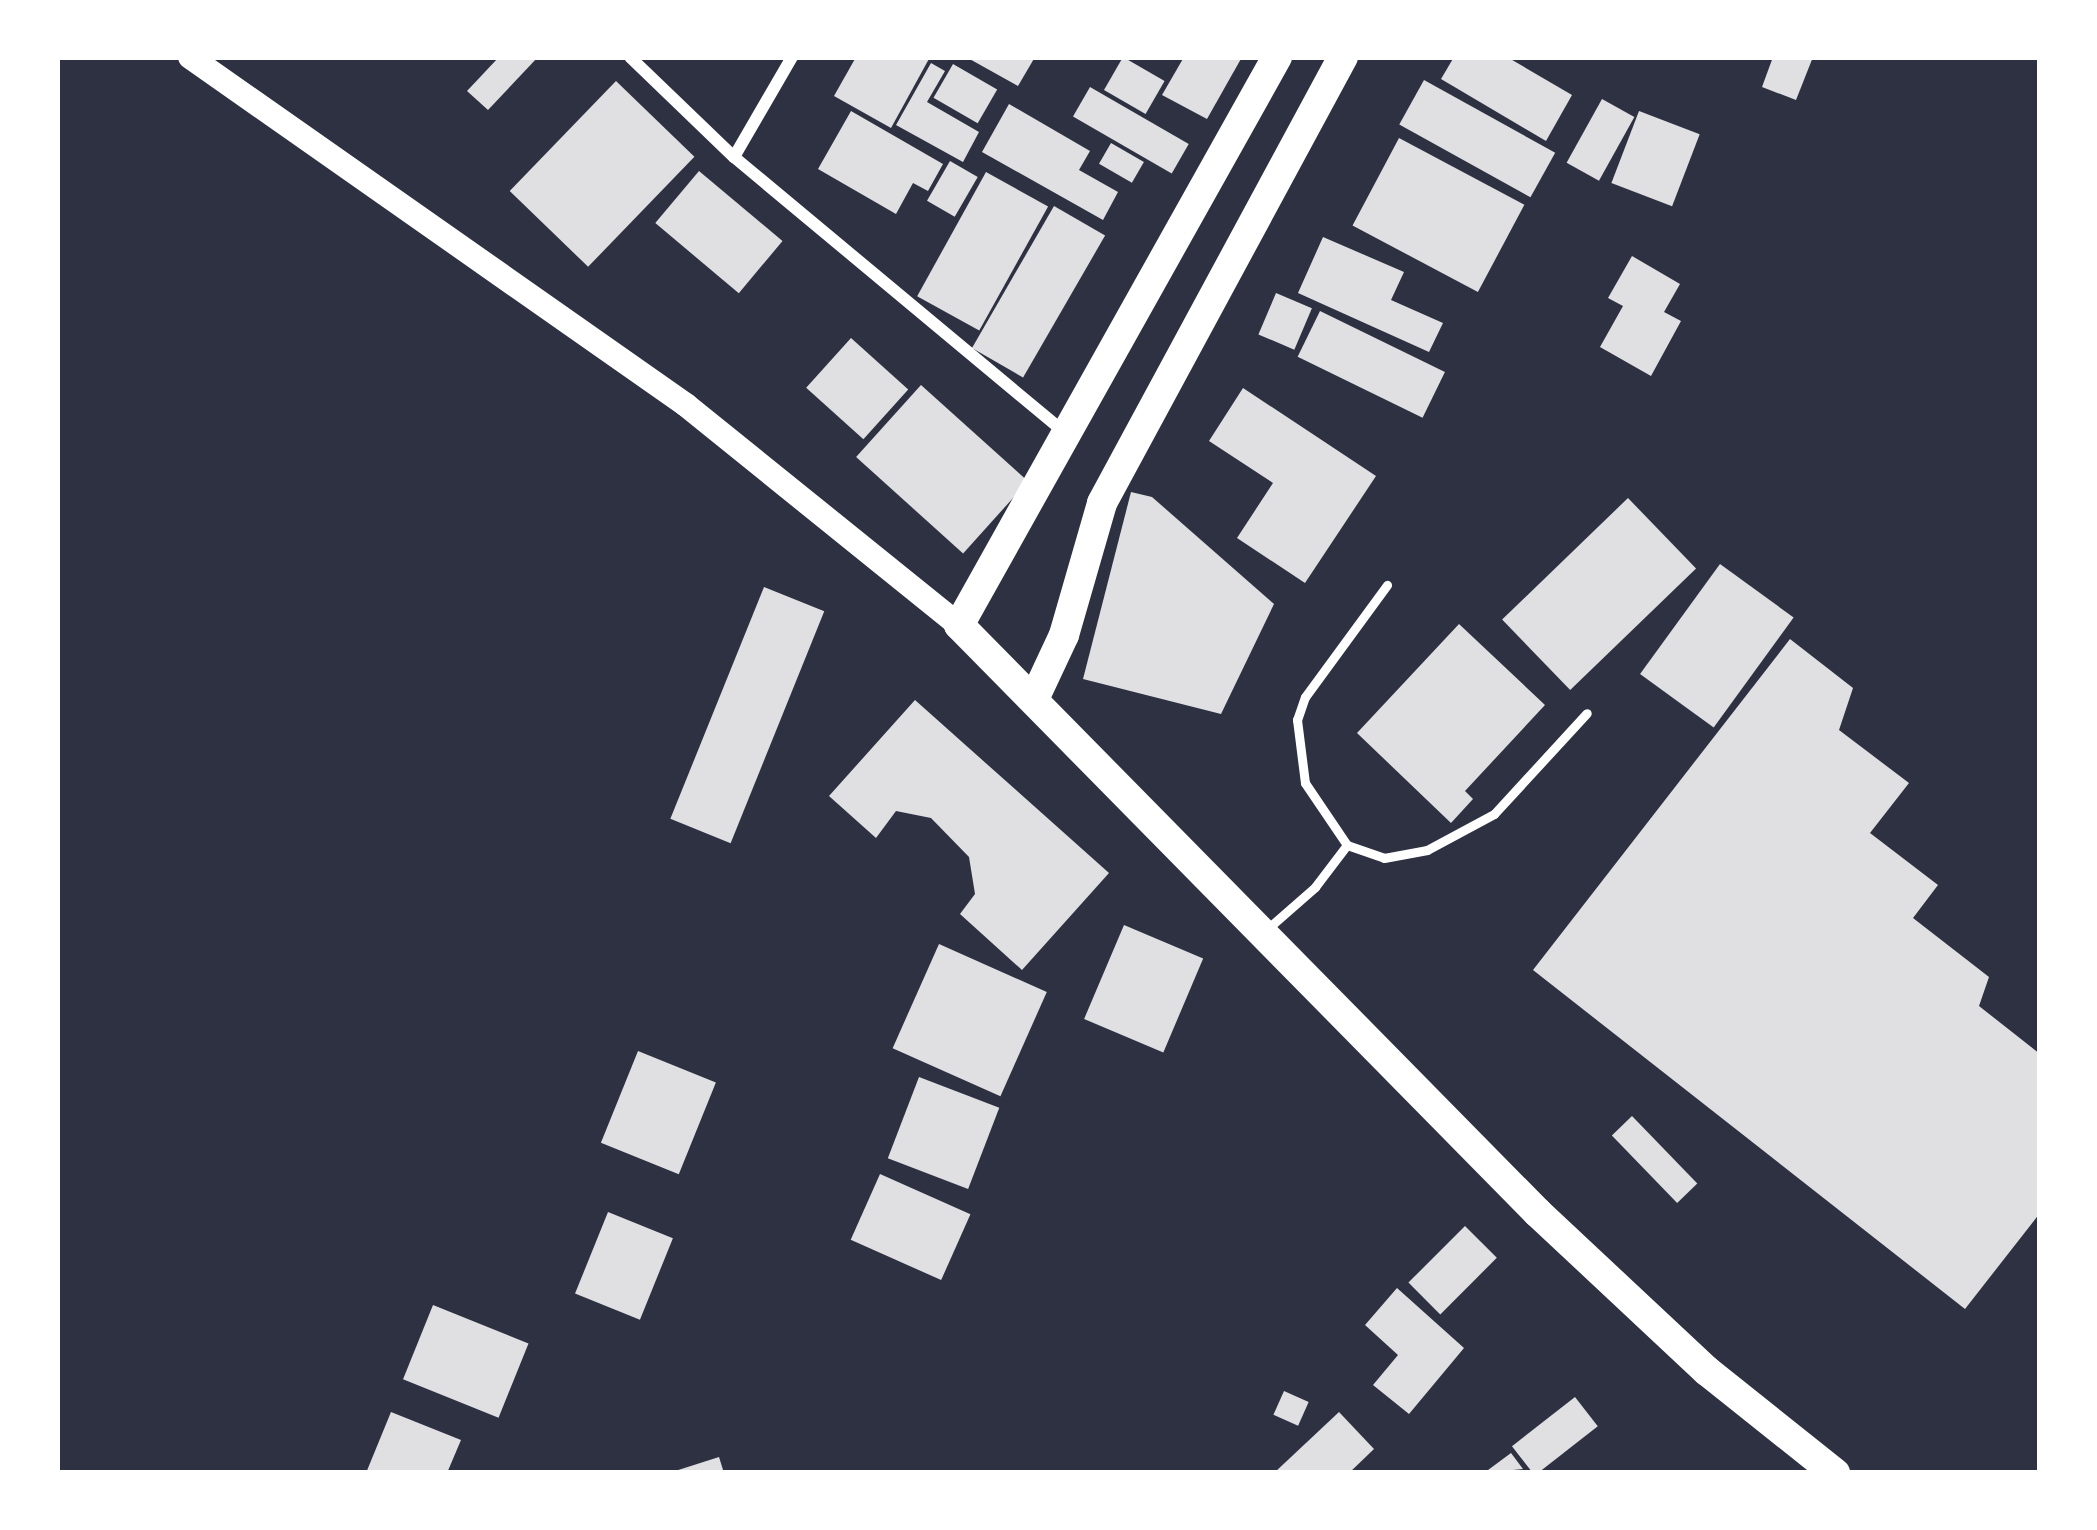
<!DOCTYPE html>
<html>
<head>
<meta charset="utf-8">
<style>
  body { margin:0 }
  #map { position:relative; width:2097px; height:1530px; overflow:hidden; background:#2d3142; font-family:"Asap Condensed",sans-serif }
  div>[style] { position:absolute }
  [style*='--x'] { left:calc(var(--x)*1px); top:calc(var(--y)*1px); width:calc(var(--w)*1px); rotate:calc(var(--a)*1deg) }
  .building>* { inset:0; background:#e0e0e3; transform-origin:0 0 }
  .service>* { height:9px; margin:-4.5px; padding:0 4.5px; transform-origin:4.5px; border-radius:4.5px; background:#fff }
  .minor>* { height:12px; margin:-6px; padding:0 6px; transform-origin:6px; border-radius:6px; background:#fff }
  .secondary>* { height:24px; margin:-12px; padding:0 12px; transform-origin:12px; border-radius:12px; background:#fff }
  .primary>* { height:30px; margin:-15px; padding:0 15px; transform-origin:15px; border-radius:15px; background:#fff }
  span { translate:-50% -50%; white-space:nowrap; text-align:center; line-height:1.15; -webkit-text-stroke:9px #fff; paint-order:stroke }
  .frame { position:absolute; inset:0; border:60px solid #fff; pointer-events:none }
</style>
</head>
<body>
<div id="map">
  <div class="building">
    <div style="clip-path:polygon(499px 57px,538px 57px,488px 110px,467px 91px)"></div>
    <div style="clip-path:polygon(856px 57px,930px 57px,891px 128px,834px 96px)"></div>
    <div style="clip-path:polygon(966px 57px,1035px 57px,1018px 86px)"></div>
    <div style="left:1123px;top:57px;width:48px;height:38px;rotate:30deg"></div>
    <div style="clip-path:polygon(1184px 57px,1242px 57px,1207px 119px,1162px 95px)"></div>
    <div style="clip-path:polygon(1454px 57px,1507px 57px,1572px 95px,1546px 141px,1441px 79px)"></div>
    <div style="clip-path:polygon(1773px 57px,1813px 57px,1796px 100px,1762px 87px)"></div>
    <div style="clip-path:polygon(931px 63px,945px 71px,927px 102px,979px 132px,963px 162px,896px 125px)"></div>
    <div style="left:953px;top:64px;width:51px;height:39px;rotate:30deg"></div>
    <div style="left:1424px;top:80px;width:150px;height:51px;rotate:29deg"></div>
    <div style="left:616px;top:81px;width:109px;height:153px;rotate:44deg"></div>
    <div style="left:1090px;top:87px;width:114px;height:34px;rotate:30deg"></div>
    <div style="left:1602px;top:99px;width:37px;height:73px;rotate:29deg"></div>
    <div style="clip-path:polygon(1009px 104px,1090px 151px,1079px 170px,1118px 192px,1103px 220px,982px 152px)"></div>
    <div style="clip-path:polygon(851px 111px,943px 164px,928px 191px,913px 183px,896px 214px,818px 169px)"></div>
    <div style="left:1639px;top:111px;width:65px;height:77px;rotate:21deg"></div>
    <div style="left:1399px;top:138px;width:142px;height:99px;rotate:28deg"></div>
    <div style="left:1111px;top:143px;width:38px;height:24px;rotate:30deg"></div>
    <div style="left:950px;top:161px;width:32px;height:46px;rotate:30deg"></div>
    <div style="left:699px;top:171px;width:109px;height:68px;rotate:40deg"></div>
    <div style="left:986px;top:172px;width:71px;height:142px;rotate:29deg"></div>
    <div style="left:1054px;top:206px;width:59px;height:164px;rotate:30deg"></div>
    <div style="clip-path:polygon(1323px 237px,1404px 272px,1391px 300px,1443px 323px,1429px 352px,1298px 293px)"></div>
    <div style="clip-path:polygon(1632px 256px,1680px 284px,1664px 312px,1681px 321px,1651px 376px,1600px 347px,1623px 306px,1608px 298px)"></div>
    <div style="left:1276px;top:293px;width:39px;height:45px;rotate:23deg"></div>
    <div style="left:1320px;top:311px;width:139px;height:51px;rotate:26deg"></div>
    <div style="left:851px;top:338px;width:77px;height:67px;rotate:42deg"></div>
    <div style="left:921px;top:385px;width:144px;height:97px;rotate:42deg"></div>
    <div style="clip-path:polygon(1243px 388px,1376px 476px,1305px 583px,1237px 538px,1273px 483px,1209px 441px)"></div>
    <div style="clip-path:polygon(1131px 492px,1152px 497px,1274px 604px,1221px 714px,1083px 679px)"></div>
    <div style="left:1628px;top:498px;width:98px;height:175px;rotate:46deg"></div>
    <div style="left:1720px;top:564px;width:91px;height:136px;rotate:36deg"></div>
    <div style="left:764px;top:587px;width:65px;height:250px;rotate:22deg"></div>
    <div style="clip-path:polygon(1459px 624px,1545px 705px,1465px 791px,1473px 799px,1451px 823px,1357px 733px)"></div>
    <div style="clip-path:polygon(1790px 639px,1853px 688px,1839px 730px,1909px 783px,1870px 833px,1938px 885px,1913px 918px,1989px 977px,1979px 1006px,2040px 1054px,2040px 1213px,1965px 1309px,1533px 970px)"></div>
    <div style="clip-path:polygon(915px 700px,1109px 873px,1022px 970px,960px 914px,975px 894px,969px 857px,931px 818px,896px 811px,876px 838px,829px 796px)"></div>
    <div style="left:1124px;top:925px;width:86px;height:102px;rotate:23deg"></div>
    <div style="left:939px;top:944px;width:118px;height:114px;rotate:24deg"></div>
    <div style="left:638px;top:1051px;width:84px;height:99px;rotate:22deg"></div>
    <div style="left:919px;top:1077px;width:86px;height:87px;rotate:21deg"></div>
    <div style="left:1632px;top:1116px;width:94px;height:28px;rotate:46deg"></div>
    <div style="left:880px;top:1174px;width:99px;height:72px;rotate:24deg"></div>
    <div style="left:608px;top:1212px;width:70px;height:88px;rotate:22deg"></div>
    <div style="left:1465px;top:1226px;width:45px;height:80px;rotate:45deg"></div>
    <div style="clip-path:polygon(1397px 1288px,1464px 1348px,1409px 1414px,1373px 1385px,1398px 1355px,1365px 1325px)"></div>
    <div style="left:433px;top:1305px;width:103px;height:80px;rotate:22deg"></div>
    <div style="left:1284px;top:1391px;width:27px;height:26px;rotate:24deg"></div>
    <div style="left:1575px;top:1397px;width:37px;height:80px;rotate:52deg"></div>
    <div style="clip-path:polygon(391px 1412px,461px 1440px,447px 1473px,366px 1473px)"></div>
    <div style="clip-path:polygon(1339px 1412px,1374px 1449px,1349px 1473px,1274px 1473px)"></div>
    <div style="clip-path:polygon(1511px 1453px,1523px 1469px,1484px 1473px)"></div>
    <div style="clip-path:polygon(719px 1457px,724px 1473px,672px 1473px,672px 1472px)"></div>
  </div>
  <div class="service">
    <div style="--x:1347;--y:845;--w:39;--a:19"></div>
    <div style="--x:1384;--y:858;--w:44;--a:-10.5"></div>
    <div style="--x:1427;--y:850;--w:76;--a:-28.2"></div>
    <div style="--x:1494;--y:814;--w:137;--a:-47.4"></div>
    <div style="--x:1265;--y:931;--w:67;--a:-41.3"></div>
    <div style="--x:1315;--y:887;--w:53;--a:-52.7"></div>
    <div style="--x:1347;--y:845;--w:75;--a:-124.1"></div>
    <div style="--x:1305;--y:783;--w:64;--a:-97.2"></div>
    <div style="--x:1297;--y:720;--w:24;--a:-71"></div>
    <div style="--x:1305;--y:697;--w:139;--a:-53.8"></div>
  </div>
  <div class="minor">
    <div style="--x:630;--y:57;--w:144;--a:43.9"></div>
    <div style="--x:734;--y:157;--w:428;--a:39.8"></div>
    <div style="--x:734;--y:157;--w:116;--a:-59.9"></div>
  </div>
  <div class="secondary">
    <div style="--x:190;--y:57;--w:606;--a:35.05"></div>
    <div style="--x:686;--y:405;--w:351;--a:38.9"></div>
  </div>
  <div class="primary">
    <div style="--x:1277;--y:57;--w:651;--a:119.24"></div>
    <div style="--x:959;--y:625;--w:824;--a:45.44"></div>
    <div style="--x:1537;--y:1212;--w:233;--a:43.1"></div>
    <div style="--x:1707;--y:1371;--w:164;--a:38.6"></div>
    <div style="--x:1035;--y:697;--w:68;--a:-64.9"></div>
    <div style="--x:1064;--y:635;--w:137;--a:-73.9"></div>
    <div style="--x:1102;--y:503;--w:507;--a:-61.62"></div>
  </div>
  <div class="frame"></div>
</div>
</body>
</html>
